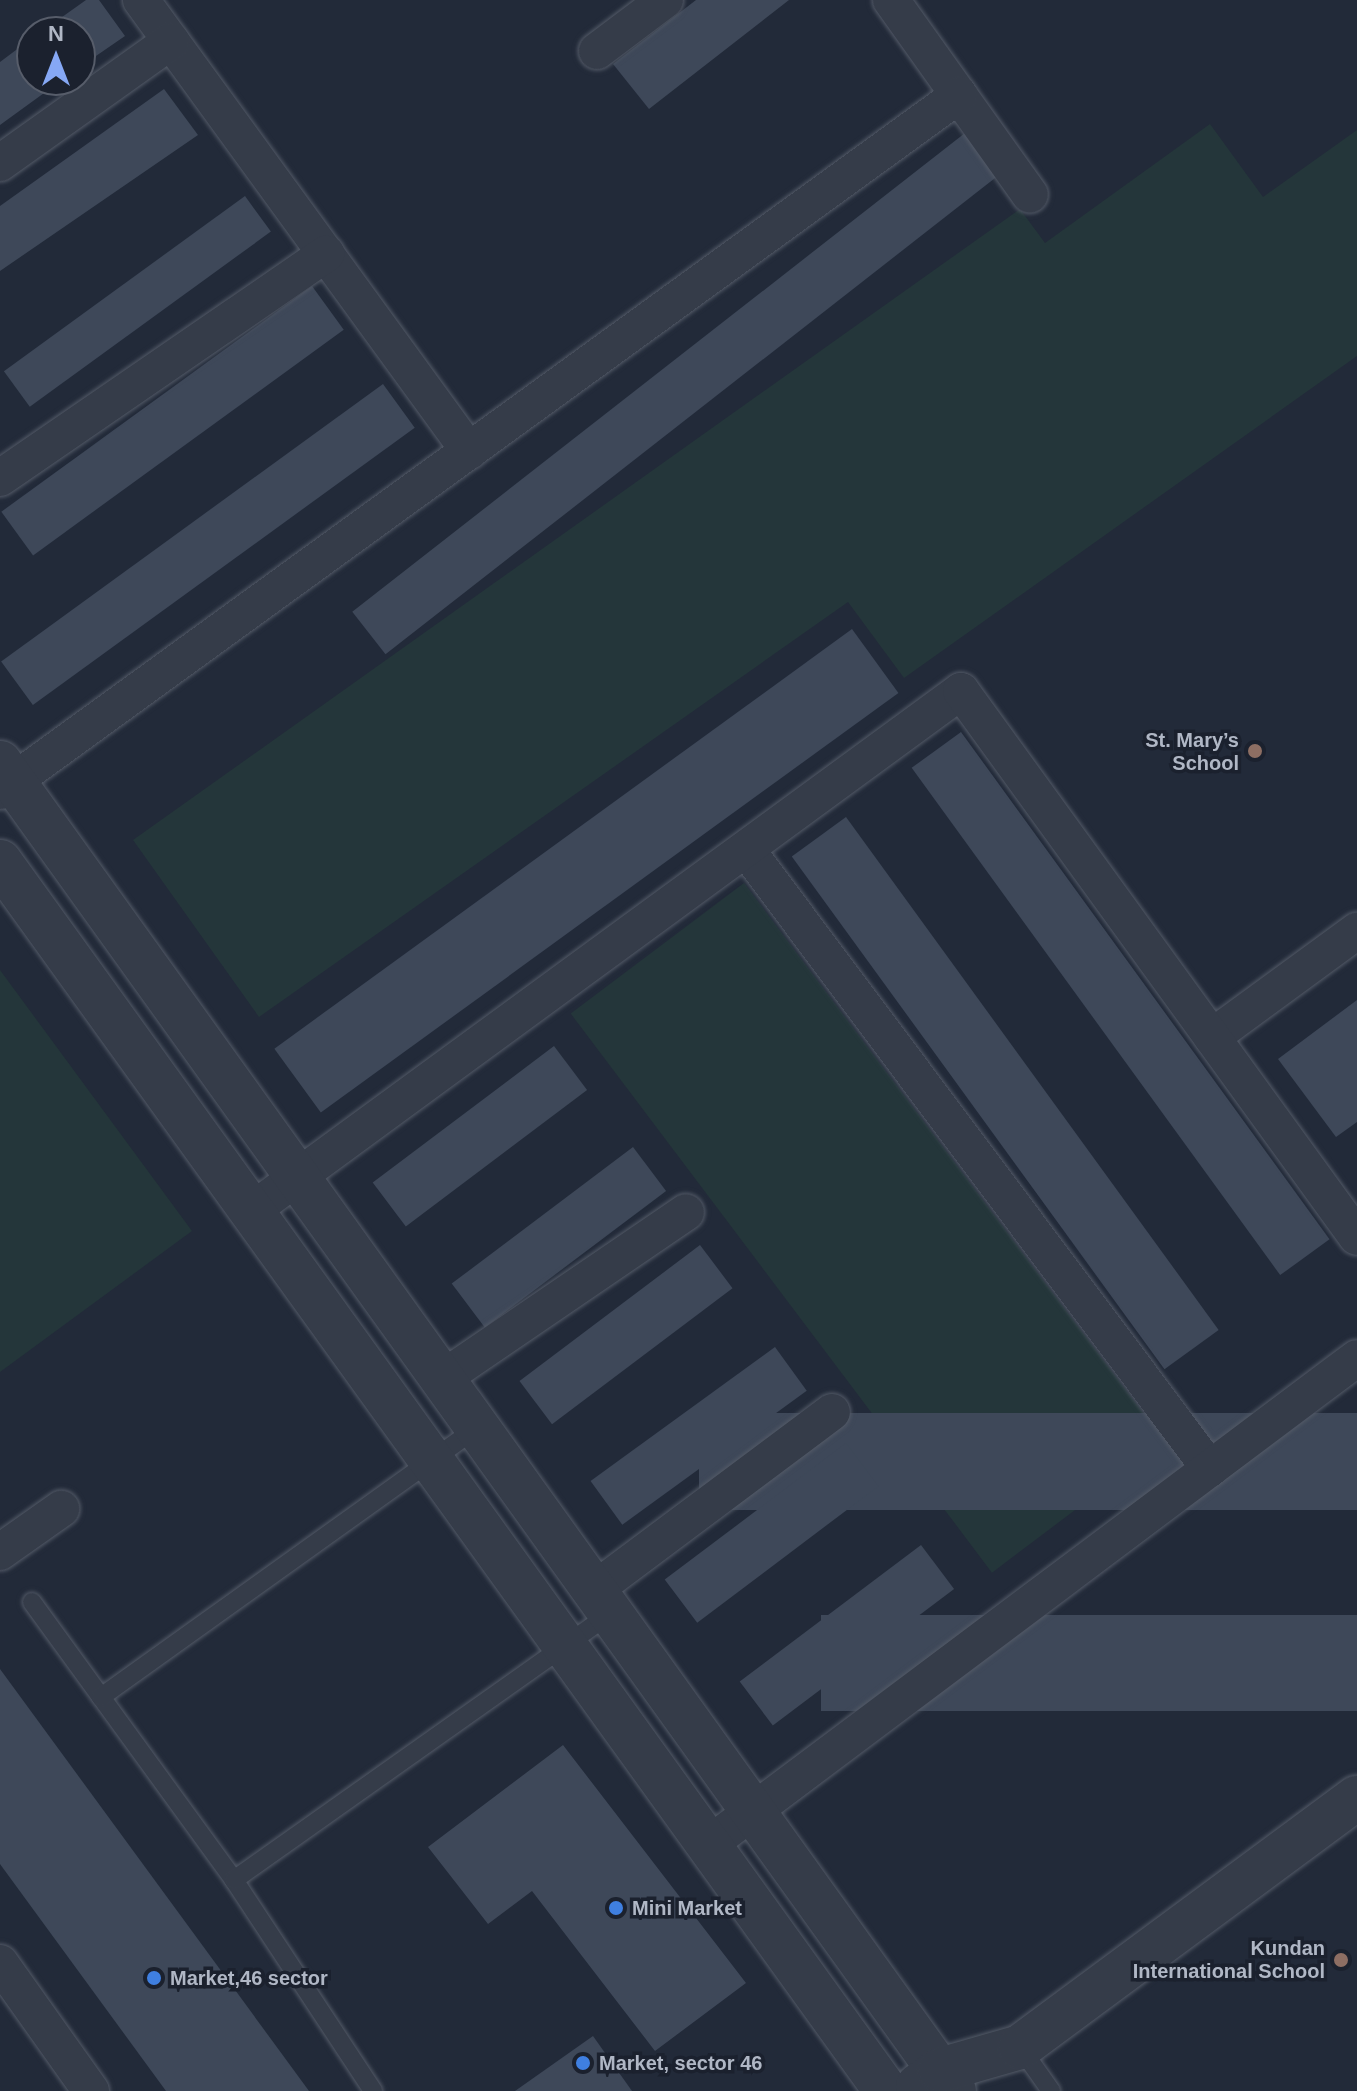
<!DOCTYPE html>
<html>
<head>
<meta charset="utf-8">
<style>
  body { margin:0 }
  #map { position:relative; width:1357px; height:2091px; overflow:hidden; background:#222a39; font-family:Arial,sans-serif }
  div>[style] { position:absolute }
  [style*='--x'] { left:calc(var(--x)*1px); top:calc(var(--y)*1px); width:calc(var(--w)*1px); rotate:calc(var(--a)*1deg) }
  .green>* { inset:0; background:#24363a; transform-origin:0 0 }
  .building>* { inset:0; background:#3e4859; transform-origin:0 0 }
  .roads { filter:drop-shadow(0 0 2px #535a67) drop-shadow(0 0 2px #535a67) }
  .service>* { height:18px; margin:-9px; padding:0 9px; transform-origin:9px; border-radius:9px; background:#353c49 }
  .minor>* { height:36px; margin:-18px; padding:0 18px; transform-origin:18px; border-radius:18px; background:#353c49 }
  .tertiary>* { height:44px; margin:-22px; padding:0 22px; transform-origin:22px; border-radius:22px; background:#353c49 }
  .dots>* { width:22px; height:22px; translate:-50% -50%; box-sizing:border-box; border:4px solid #1b212e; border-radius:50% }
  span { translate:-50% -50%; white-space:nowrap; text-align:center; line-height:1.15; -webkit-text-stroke:7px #1b212e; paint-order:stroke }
  .poi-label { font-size:20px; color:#b0b7c5; font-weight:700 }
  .right { translate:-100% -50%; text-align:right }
  .left { translate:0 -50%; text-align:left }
  .north { position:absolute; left:16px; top:16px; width:80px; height:80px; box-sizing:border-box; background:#1b212e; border:2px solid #575d6a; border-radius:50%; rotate:0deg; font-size:22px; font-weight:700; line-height:32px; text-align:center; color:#b0b7c5 }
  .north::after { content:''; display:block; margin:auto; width:28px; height:36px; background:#86a8f5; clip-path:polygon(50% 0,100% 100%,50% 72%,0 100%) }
</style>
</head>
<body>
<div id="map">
  <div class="green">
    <div style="clip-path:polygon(1210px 124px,1263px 197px,1357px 130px,1357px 356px,904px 678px,848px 602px,259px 1017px,133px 840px,1020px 209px,1045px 243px)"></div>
    <div style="left:744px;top:883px;width:700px;height:217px;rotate:53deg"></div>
    <div style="clip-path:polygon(0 970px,192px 1231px,0 1372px)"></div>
  </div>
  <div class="building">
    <div style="clip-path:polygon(86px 0,99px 0,125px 36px,80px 67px,80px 32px,41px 32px)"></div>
    <div style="clip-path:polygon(696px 0,789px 0,649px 109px,613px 64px)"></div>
    <div style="clip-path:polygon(32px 38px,32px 80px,62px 80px,0 125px,0 62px)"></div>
    <div style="clip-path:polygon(164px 89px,198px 135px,0 271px,0 206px)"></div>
    <div style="left:974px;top:126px;width:54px;height:789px;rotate:52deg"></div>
    <div style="left:245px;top:196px;width:44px;height:298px;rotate:54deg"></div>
    <div style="left:312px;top:286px;width:54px;height:384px;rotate:54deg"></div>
    <div style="left:383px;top:384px;width:54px;height:472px;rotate:54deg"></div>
    <div style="left:852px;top:629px;width:79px;height:714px;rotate:54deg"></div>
    <div style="left:961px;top:732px;width:627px;height:61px;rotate:54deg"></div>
    <div style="left:846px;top:817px;width:634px;height:67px;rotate:54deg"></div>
    <div style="clip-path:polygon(1357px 1000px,1357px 1122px,1336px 1137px,1278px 1059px)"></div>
    <div style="left:554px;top:1046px;width:55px;height:227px;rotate:53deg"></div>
    <div style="left:633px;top:1147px;width:55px;height:227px;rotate:53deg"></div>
    <div style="left:700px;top:1245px;width:54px;height:226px;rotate:53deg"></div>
    <div style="left:775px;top:1347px;width:54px;height:228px;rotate:54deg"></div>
    <div style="left:1357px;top:1413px;width:97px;height:658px;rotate:90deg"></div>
    <div style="left:846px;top:1443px;width:54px;height:227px;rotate:53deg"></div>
    <div style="left:921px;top:1545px;width:55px;height:227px;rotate:53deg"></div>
    <div style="left:1357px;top:1615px;width:96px;height:536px;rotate:90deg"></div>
    <div style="clip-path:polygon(0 1669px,309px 2091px,166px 2091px,0 1864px)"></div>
    <div style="clip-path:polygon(563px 1745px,746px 1983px,655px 2051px,532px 1891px,488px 1924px,428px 1847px)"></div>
    <div style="clip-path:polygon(593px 2036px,632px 2091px,515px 2091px)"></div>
  </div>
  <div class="roads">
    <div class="service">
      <div style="--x:32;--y:1602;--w:344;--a:54"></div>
      <div style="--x:234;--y:1880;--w:253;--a:56.6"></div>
      <div style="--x:101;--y:1697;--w:464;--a:-35.6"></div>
      <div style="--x:234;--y:1880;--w:462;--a:-35.3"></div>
      <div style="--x:1020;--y:2047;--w:54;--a:54.8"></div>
    </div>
    <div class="minor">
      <div style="--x:141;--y:0;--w:558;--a:53.97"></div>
      <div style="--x:891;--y:0;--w:239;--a:54.5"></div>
      <div style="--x:597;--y:51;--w:85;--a:-36.9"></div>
      <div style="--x:0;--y:163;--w:210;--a:-35.5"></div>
      <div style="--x:0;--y:478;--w:396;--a:-34.5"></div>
      <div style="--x:0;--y:791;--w:1185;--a:-35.97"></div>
      <div style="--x:746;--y:849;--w:774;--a:53.19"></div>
      <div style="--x:1212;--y:1037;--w:180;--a:-36.2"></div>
      <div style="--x:251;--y:1211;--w:880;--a:-36.22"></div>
      <div style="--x:961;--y:691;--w:674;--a:54.05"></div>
      <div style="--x:443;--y:1378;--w:294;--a:-34.3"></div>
      <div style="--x:0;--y:1552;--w:75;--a:-35.2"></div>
      <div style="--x:594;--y:1590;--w:297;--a:-36.8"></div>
      <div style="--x:708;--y:1845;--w:811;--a:-36.88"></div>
      <div style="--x:0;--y:1963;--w:157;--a:54.6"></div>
    </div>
    <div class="tertiary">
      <div style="--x:0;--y:763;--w:1635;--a:54.31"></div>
      <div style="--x:0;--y:862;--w:1515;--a:54.21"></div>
      <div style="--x:918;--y:2086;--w:27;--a:-36"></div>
      <div style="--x:940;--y:2070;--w:83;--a:-16"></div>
      <div style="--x:1020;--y:2047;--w:419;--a:-36.5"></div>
    </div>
  </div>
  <div class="dots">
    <div style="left:1255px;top:751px;background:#8d6e63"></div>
    <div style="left:616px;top:1908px;background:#3f7fe0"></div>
    <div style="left:1341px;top:1960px;background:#8d6e63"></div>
    <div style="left:154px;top:1978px;background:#3f7fe0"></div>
    <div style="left:583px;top:2063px;background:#3f7fe0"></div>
  </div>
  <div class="poi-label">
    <span class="right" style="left:1239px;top:752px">St. Mary’s<br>School</span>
    <span class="left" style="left:632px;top:1908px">Mini Market</span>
    <span class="right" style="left:1325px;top:1960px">Kundan<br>International School</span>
    <span class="left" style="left:170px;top:1978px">Market,46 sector</span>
    <span class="left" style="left:599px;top:2063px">Market, sector 46</span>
  </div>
  <div class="north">N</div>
</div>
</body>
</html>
